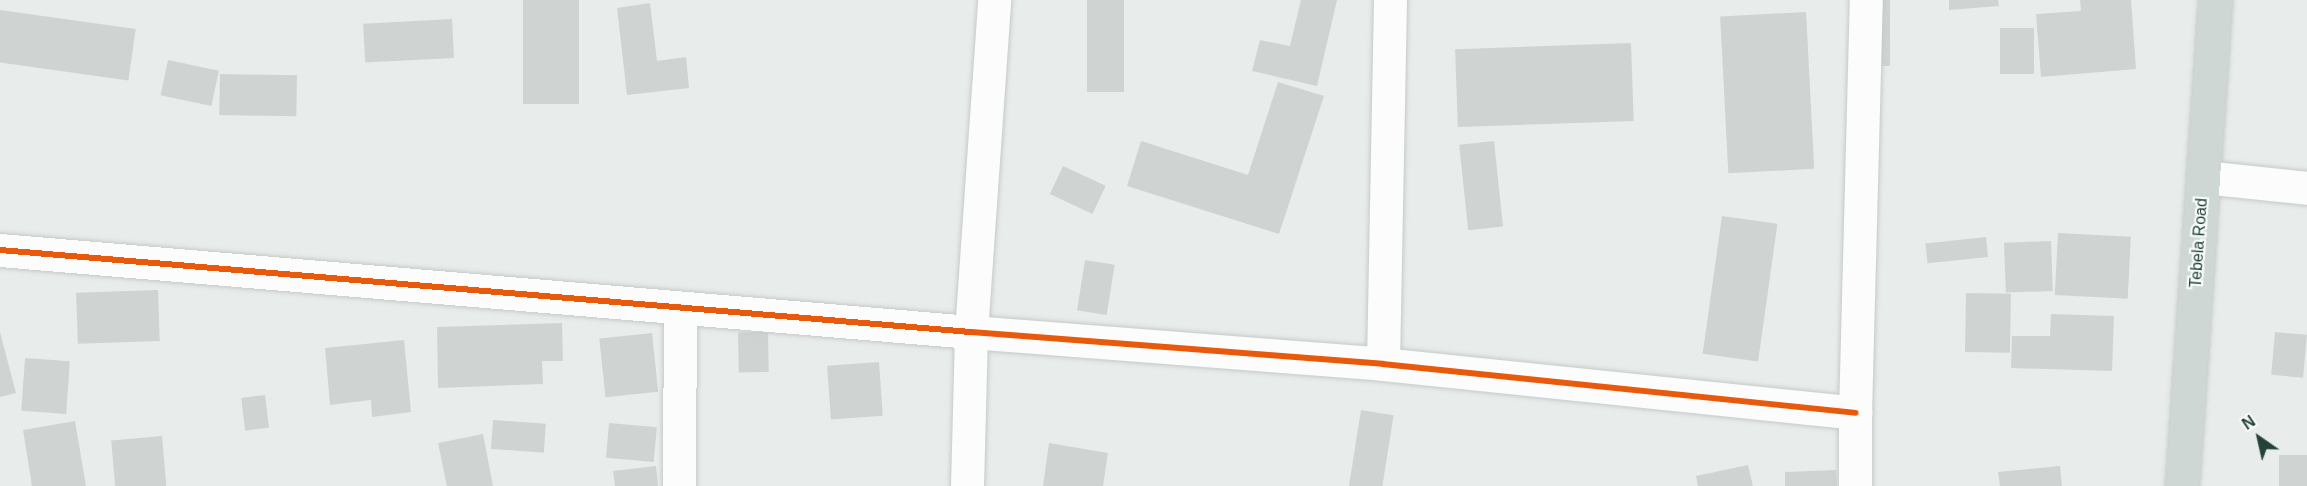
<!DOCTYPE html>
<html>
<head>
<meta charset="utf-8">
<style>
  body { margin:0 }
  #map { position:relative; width:2307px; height:486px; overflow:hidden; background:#e8edeb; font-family:Arial,sans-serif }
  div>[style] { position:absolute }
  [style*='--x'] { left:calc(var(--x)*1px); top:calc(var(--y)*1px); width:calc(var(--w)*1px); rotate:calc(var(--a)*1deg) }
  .building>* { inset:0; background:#cfd4d2; transform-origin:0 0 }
  .roads { filter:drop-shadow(0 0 2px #c5cac8) drop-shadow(0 0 2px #c5cac8) }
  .minor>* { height:33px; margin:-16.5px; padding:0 16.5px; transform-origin:16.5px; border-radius:16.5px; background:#fcfcfc }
  .primary>* { height:33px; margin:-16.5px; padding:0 16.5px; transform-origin:16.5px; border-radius:16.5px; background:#cfd7d5 }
  .cycleway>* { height:6px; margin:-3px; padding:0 3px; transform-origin:3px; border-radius:3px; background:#e8590c }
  span { translate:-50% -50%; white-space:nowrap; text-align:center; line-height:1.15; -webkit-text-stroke:4.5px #f7fbf9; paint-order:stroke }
  .street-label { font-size:16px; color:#24423a }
  .north { position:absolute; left:2229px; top:408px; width:60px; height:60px; -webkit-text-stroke:4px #f7fbf9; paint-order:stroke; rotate:326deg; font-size:16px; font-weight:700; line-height:24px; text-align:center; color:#24423a }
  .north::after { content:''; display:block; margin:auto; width:21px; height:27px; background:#24423a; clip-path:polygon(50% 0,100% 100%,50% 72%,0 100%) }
</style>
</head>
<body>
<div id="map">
  <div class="building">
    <div style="left:523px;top:0;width:56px;height:104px"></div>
    <div style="left:1087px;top:0;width:37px;height:92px"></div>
    <div style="clip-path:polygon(1301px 0,1337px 0,1317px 86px,1252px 71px,1260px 40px,1290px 46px)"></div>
    <div style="left:1856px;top:0;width:34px;height:66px"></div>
    <div style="clip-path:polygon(1949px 0,1998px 0,1999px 6px,1949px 10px)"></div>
    <div style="clip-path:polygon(2080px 0,2131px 0,2136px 69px,2041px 77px,2036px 14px,2081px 11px)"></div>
    <div style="clip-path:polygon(650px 3px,657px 61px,686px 57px,689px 88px,627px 95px,617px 8px)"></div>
    <div style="left:0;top:10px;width:137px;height:52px;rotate:8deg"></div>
    <div style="left:1806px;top:12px;width:157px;height:86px;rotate:87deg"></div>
    <div style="left:452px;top:19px;width:39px;height:89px;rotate:87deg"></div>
    <div style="left:2000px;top:28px;width:34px;height:46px"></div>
    <div style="left:1631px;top:43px;width:78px;height:176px;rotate:88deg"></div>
    <div style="left:168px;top:60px;width:52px;height:36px;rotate:12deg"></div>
    <div style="left:220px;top:74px;width:77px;height:41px;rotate:1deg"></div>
    <div style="clip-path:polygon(1278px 82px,1324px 96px,1279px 234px,1127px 186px,1141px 141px,1248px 175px)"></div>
    <div style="left:1494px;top:141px;width:86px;height:35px;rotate:84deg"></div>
    <div style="left:1063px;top:166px;width:47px;height:31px;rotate:25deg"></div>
    <div style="left:1722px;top:216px;width:56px;height:139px;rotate:8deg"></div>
    <div style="left:2058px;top:233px;width:73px;height:62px;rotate:3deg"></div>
    <div style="left:1986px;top:237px;width:20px;height:61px;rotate:84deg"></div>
    <div style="left:2051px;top:241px;width:50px;height:47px;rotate:88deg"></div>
    <div style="left:1085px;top:260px;width:30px;height:51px;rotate:9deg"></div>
    <div style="left:158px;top:290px;width:51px;height:82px;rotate:88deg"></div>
    <div style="left:1966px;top:293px;width:45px;height:59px;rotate:1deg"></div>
    <div style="clip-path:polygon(2051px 314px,2114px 316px,2112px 371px,2011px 368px,2012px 336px,2050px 336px)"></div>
    <div style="clip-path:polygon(562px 323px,563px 361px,542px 361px,543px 384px,438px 388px,437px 327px)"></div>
    <div style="clip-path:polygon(0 332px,16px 393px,0 397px)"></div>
    <div style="left:768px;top:332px;width:40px;height:30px;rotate:89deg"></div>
    <div style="left:2275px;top:332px;width:32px;height:43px;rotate:5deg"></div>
    <div style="left:652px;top:333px;width:59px;height:53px;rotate:84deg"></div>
    <div style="clip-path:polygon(404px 340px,411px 412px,372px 417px,371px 400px,330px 405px,325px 348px)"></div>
    <div style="left:25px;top:358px;width:45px;height:53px;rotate:4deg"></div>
    <div style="left:879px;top:362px;width:54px;height:52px;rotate:86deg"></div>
    <div style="left:265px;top:395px;width:33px;height:24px;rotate:83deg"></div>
    <div style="left:1361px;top:410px;width:33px;height:77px;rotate:9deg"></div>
    <div style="left:493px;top:420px;width:53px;height:29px;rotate:4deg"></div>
    <div style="clip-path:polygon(75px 421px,86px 486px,32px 486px,23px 430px)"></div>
    <div style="left:609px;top:423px;width:48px;height:35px;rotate:5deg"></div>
    <div style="clip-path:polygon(483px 434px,493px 486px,447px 486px,438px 443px)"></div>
    <div style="left:162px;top:436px;width:50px;height:51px;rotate:85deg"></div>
    <div style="clip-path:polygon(1049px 443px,1108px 453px,1103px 486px,1043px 486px)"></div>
    <div style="left:2307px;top:455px;width:31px;height:28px;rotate:90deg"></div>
    <div style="clip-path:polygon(1748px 465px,1753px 486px,1698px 486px,1696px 476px)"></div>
    <div style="clip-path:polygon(656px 466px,658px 486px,615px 486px,613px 471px)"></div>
    <div style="clip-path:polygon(2060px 466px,2062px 486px,2000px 486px,1998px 472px)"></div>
    <div style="clip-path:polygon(1836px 470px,1837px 486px,1785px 486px,1785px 472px)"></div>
  </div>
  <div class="roads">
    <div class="minor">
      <div style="--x:2203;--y:177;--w:105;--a:6"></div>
      <div style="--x:0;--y:250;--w:974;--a:4.83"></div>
      <div style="--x:971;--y:332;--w:413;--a:4.4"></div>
      <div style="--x:1383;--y:364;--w:475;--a:5.9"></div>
      <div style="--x:1383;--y:364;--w:364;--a:-88.9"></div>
      <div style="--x:679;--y:486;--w:178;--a:-89.7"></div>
      <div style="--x:967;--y:486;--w:154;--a:-88.5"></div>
      <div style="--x:971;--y:332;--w:333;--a:-86"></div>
      <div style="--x:1855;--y:486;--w:73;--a:-90"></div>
      <div style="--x:1855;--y:413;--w:413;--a:-88.5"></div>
    </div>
    <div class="primary">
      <div style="--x:2182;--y:486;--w:487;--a:-86.1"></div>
    </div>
  </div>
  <div class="cycleway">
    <div style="--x:0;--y:250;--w:974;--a:4.83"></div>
    <div style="--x:971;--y:332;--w:413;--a:4.4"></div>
    <div style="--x:1383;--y:364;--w:475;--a:5.9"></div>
  </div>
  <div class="street-label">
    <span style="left:2199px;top:243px;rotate:-86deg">Tebela Road</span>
  </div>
  <div class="north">N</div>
</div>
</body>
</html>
